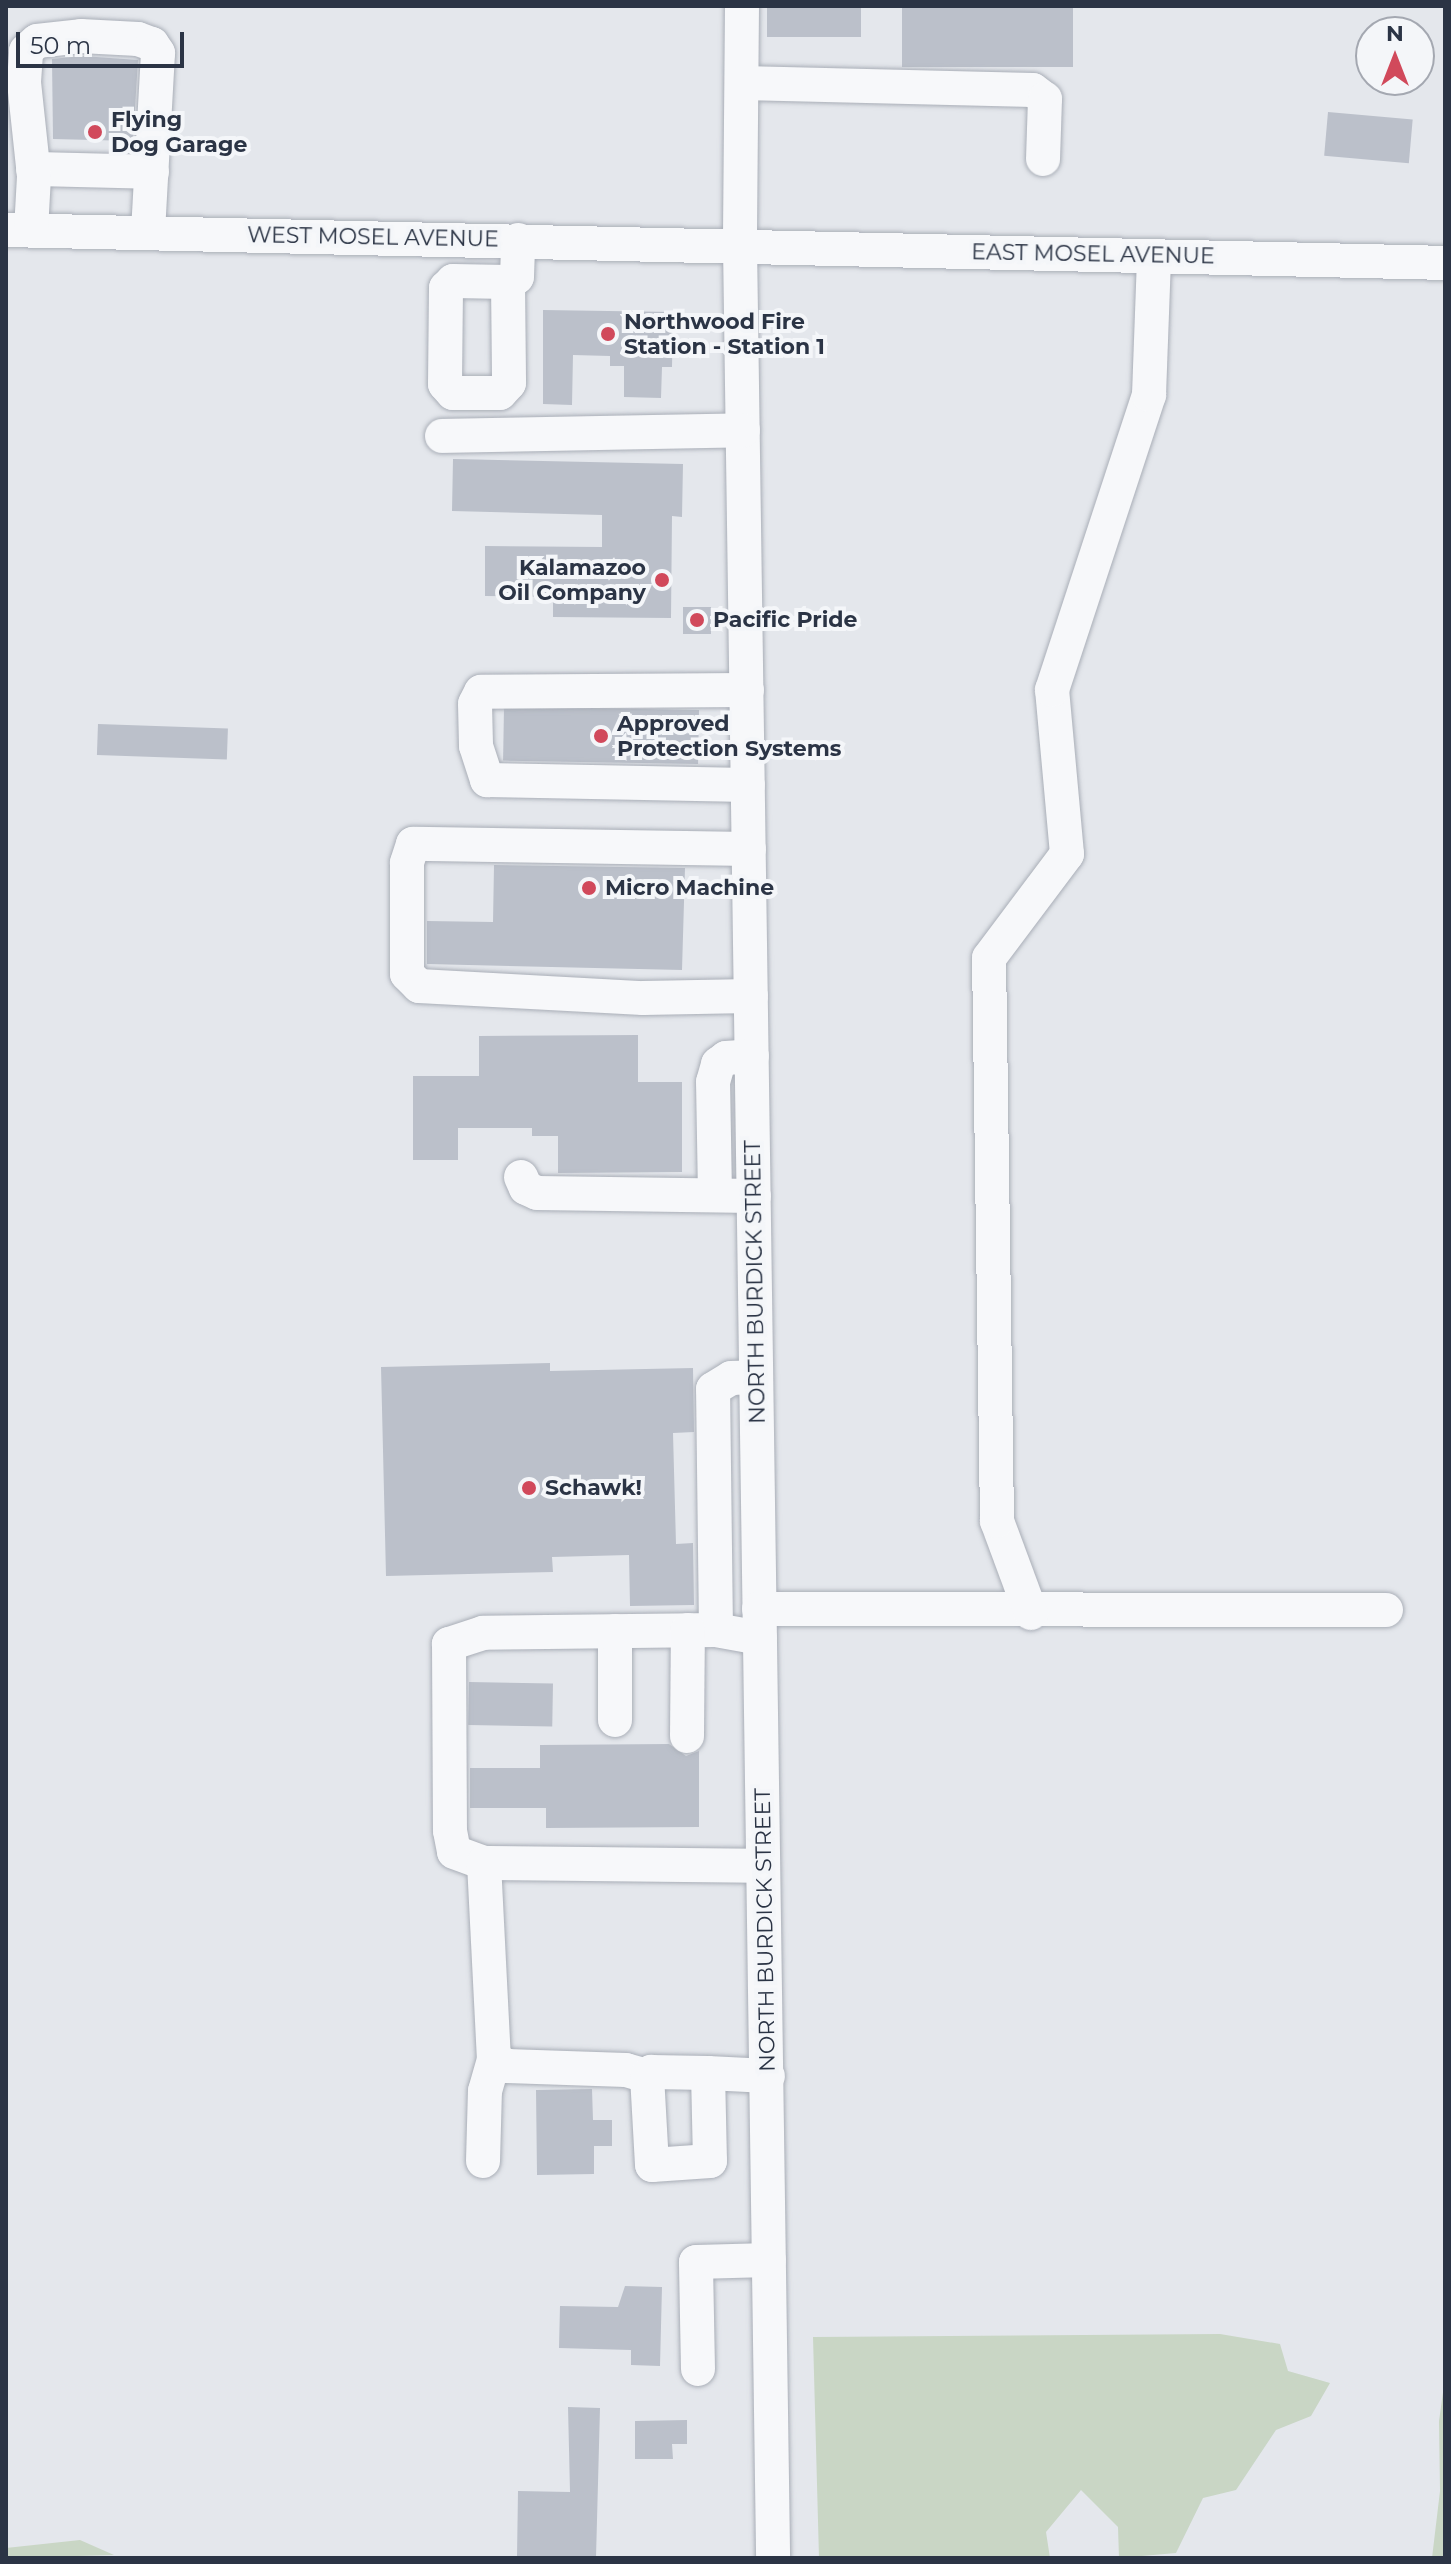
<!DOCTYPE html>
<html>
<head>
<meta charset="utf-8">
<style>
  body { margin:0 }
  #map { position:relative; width:1451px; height:2564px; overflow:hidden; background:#e4e7ec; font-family:Montserrat,sans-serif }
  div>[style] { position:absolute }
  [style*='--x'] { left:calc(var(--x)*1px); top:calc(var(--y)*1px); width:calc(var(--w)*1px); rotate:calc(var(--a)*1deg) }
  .green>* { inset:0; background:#c9d6c5 }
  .building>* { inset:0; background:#bbc0ca; transform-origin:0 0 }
  .roads { filter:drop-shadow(0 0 2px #a9aeb7) drop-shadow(0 0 2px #a9aeb7) }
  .minor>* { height:34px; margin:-17px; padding:0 17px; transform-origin:17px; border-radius:17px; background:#f7f8fa }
  .dots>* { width:22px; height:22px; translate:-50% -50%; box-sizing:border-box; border:4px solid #f4f6f9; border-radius:50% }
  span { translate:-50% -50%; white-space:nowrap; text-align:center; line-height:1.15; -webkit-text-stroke:8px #f4f6f9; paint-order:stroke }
  .poi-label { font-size:22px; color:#2b3445; font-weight:700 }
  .left { translate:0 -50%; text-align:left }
  .right { translate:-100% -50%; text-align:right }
  .street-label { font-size:22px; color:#2b3445 }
  .frame { position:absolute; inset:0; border:8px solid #2b3445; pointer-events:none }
  .north { position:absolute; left:1355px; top:16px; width:80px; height:80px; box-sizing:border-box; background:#f4f6f9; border:2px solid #a4a8b1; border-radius:50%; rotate:0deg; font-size:22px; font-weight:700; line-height:32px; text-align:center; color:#2b3445 }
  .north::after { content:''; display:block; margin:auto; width:28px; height:36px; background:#d1495b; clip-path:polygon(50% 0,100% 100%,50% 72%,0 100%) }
  .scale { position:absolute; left:16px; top:32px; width:168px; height:36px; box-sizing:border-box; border:4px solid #2b3445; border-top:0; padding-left:10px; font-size:24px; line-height:28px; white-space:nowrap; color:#2b3445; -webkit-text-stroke:6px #f4f6f9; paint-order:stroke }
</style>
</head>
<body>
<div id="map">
  <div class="green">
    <div style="clip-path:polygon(1220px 2334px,1280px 2344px,1288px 2371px,1330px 2383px,1311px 2416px,1276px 2430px,1236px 2490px,1203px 2498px,1176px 2553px,1119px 2558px,1118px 2527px,1081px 2490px,1046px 2532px,1050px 2558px,819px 2558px,813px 2337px)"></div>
    <div style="clip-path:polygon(1445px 2378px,1445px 2558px,1432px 2558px,1440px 2491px,1439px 2421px)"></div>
    <div style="clip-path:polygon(80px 2540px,114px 2555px,6px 2558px,6px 2548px)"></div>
  </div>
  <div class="building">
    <div style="left:767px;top:6px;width:94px;height:31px"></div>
    <div style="left:902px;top:6px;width:171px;height:61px"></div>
    <div style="clip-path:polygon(82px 56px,138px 60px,133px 141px,53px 139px,52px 59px)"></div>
    <div style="left:1328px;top:112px;width:85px;height:44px;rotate:5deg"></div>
    <div style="clip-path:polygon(543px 310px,673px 312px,672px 367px,662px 367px,661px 398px,624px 397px,624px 366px,610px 366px,610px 356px,573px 355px,572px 405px,543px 404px)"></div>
    <div style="clip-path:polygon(453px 459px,683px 464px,682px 517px,672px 516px,671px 618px,553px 617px,553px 597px,485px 596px,485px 546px,602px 547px,602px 515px,452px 511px)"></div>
    <div style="left:683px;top:607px;width:28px;height:27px"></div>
    <div style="left:699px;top:710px;width:54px;height:195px;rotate:91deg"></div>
    <div style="left:98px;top:724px;width:130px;height:31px;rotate:2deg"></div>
    <div style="clip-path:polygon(494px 865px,685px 868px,682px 970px,427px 964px,427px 921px,493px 922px)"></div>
    <div style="clip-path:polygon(638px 1035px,638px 1082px,682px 1082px,682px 1172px,558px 1173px,558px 1136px,532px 1136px,532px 1128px,458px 1128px,458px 1160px,413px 1160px,413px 1076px,479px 1076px,479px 1036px)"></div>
    <div style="clip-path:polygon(550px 1363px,550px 1371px,693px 1368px,694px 1432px,673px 1433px,676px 1544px,693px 1543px,694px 1605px,630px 1606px,629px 1555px,552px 1557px,553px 1572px,386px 1576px,381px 1367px)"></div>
    <div style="left:469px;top:1682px;width:84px;height:43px;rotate:1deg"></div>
    <div style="clip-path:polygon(669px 1744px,686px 1756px,699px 1751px,699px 1827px,546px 1828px,546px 1808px,470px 1808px,470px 1768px,540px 1768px,540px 1745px)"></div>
    <div style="clip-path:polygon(592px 2089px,593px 2120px,612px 2120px,612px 2146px,594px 2146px,594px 2174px,537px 2175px,536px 2090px)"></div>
    <div style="clip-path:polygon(625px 2286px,662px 2287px,660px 2366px,631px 2365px,631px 2350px,559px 2348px,560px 2306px,618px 2307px)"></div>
    <div style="clip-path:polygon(568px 2407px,600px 2408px,596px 2558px,517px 2557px,518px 2491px,570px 2492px)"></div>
    <div style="clip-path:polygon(687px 2420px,687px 2444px,672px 2444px,673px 2459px,635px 2459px,635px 2421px)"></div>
  </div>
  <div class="roads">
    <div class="minor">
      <div style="--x:742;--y:6;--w:239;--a:90.5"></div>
      <div style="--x:740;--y:245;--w:2313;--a:89.18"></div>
      <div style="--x:742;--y:83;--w:291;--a:1.4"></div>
      <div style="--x:1033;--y:90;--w:15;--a:37"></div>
      <div style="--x:1045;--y:99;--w:60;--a:91.9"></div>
      <div style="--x:33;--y:169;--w:119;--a:1.4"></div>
      <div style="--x:6;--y:230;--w:1439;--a:1.31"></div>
      <div style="--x:31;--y:230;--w:54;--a:-86.8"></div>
      <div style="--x:34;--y:176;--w:95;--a:-96.1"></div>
      <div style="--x:24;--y:82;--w:31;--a:-86"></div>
      <div style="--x:26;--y:51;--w:15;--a:-42"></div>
      <div style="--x:37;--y:41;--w:44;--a:-6.5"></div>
      <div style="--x:81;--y:36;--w:57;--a:3"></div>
      <div style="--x:138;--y:39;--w:15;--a:20"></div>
      <div style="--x:152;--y:44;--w:11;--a:56"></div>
      <div style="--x:158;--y:53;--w:179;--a:93.2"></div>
      <div style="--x:508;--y:282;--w:101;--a:89.4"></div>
      <div style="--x:509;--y:383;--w:13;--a:132"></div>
      <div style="--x:500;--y:393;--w:47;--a:180"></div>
      <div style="--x:453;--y:393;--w:12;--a:-132"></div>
      <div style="--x:445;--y:384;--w:96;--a:-89.4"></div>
      <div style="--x:446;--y:288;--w:10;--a:-45"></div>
      <div style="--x:453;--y:281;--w:55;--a:1"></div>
      <div style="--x:508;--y:282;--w:10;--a:-29"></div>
      <div style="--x:517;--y:277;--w:37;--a:-88"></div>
      <div style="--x:442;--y:436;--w:301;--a:-1.1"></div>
      <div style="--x:747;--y:690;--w:266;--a:179.6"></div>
      <div style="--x:481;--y:692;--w:13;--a:117"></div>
      <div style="--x:475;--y:704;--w:42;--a:88.6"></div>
      <div style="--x:476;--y:746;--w:36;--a:72"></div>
      <div style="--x:487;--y:780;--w:261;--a:1.1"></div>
      <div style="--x:749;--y:849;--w:336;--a:-179.1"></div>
      <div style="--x:413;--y:844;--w:20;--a:108"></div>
      <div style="--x:407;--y:863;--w:111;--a:90"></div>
      <div style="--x:407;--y:974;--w:17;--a:45"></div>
      <div style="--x:419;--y:986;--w:224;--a:3.1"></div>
      <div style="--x:643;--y:998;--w:108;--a:-1.1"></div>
      <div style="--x:521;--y:1177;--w:12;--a:66"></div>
      <div style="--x:526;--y:1188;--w:12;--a:24"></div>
      <div style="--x:537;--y:1193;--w:217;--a:0.8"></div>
      <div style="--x:715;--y:1195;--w:113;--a:-91"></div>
      <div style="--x:713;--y:1082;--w:19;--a:-74"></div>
      <div style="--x:718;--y:1064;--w:10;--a:-37"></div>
      <div style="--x:726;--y:1058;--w:26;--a:-4"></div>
      <div style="--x:759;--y:1609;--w:627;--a:0.09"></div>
      <div style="--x:1031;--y:1613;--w:98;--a:-110.3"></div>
      <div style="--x:997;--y:1521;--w:563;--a:-90.81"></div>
      <div style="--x:989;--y:958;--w:130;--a:-53.1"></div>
      <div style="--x:1067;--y:854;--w:165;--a:-95.2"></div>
      <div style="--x:1052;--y:690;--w:311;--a:-71.8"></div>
      <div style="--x:1149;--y:395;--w:139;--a:-87.9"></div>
      <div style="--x:716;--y:1630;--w:241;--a:-90.7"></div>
      <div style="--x:713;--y:1389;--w:21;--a:-31"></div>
      <div style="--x:731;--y:1378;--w:25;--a:-2"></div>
      <div style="--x:615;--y:1631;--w:89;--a:90"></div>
      <div style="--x:760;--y:1638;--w:45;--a:-169.7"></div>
      <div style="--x:716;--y:1630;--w:233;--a:179.3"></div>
      <div style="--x:483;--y:1633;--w:36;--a:162"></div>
      <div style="--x:449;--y:1644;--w:187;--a:89.7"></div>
      <div style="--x:450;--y:1831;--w:21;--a:79"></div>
      <div style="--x:454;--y:1852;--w:32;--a:20"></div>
      <div style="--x:484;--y:1863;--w:279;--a:0.6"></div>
      <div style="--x:687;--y:1736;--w:106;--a:-89.5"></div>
      <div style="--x:484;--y:1863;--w:196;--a:87.1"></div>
      <div style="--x:494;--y:2059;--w:15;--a:28"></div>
      <div style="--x:507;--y:2066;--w:119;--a:1.9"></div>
      <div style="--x:626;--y:2070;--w:22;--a:16"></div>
      <div style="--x:708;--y:2073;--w:88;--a:88.7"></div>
      <div style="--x:710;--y:2161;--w:58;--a:176.1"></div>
      <div style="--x:652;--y:2165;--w:89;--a:-93.2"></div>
      <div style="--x:647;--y:2076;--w:6;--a:-45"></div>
      <div style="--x:651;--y:2072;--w:57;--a:1"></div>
      <div style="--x:708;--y:2073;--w:60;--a:2.9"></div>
      <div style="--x:483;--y:2161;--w:70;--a:-88.4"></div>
      <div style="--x:485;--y:2091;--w:33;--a:-74"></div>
      <div style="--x:698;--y:2369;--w:107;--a:-91.1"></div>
      <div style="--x:696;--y:2262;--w:73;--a:-1.6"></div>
    </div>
  </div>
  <div class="dots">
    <div style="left:95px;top:132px;background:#d1495b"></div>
    <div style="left:608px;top:334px;background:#d1495b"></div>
    <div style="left:662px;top:580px;background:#d1495b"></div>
    <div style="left:697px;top:620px;background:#d1495b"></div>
    <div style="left:601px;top:736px;background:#d1495b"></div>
    <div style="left:589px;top:888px;background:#d1495b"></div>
    <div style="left:529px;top:1488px;background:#d1495b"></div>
  </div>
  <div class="poi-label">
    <span class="left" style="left:111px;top:132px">Flying<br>Dog Garage</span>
    <span class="left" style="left:624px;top:334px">Northwood Fire<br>Station - Station 1</span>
    <span class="right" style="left:646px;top:580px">Kalamazoo<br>Oil Company</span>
    <span class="left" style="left:713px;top:620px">Pacific Pride</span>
    <span class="left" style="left:617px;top:736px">Approved<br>Protection Systems</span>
    <span class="left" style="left:605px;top:888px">Micro Machine</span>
    <span class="left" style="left:545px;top:1488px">Schawk!</span>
  </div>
  <div class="street-label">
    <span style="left:373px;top:237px;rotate:1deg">WEST MOSEL AVENUE</span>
    <span style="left:1093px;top:254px;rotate:1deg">EAST MOSEL AVENUE</span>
    <span style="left:755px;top:1282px;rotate:-91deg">NORTH BURDICK STREET</span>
    <span style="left:765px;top:1930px;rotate:-91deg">NORTH BURDICK STREET</span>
  </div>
  <div class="frame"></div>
  <div class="north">N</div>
  <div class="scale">50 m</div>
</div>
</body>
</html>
